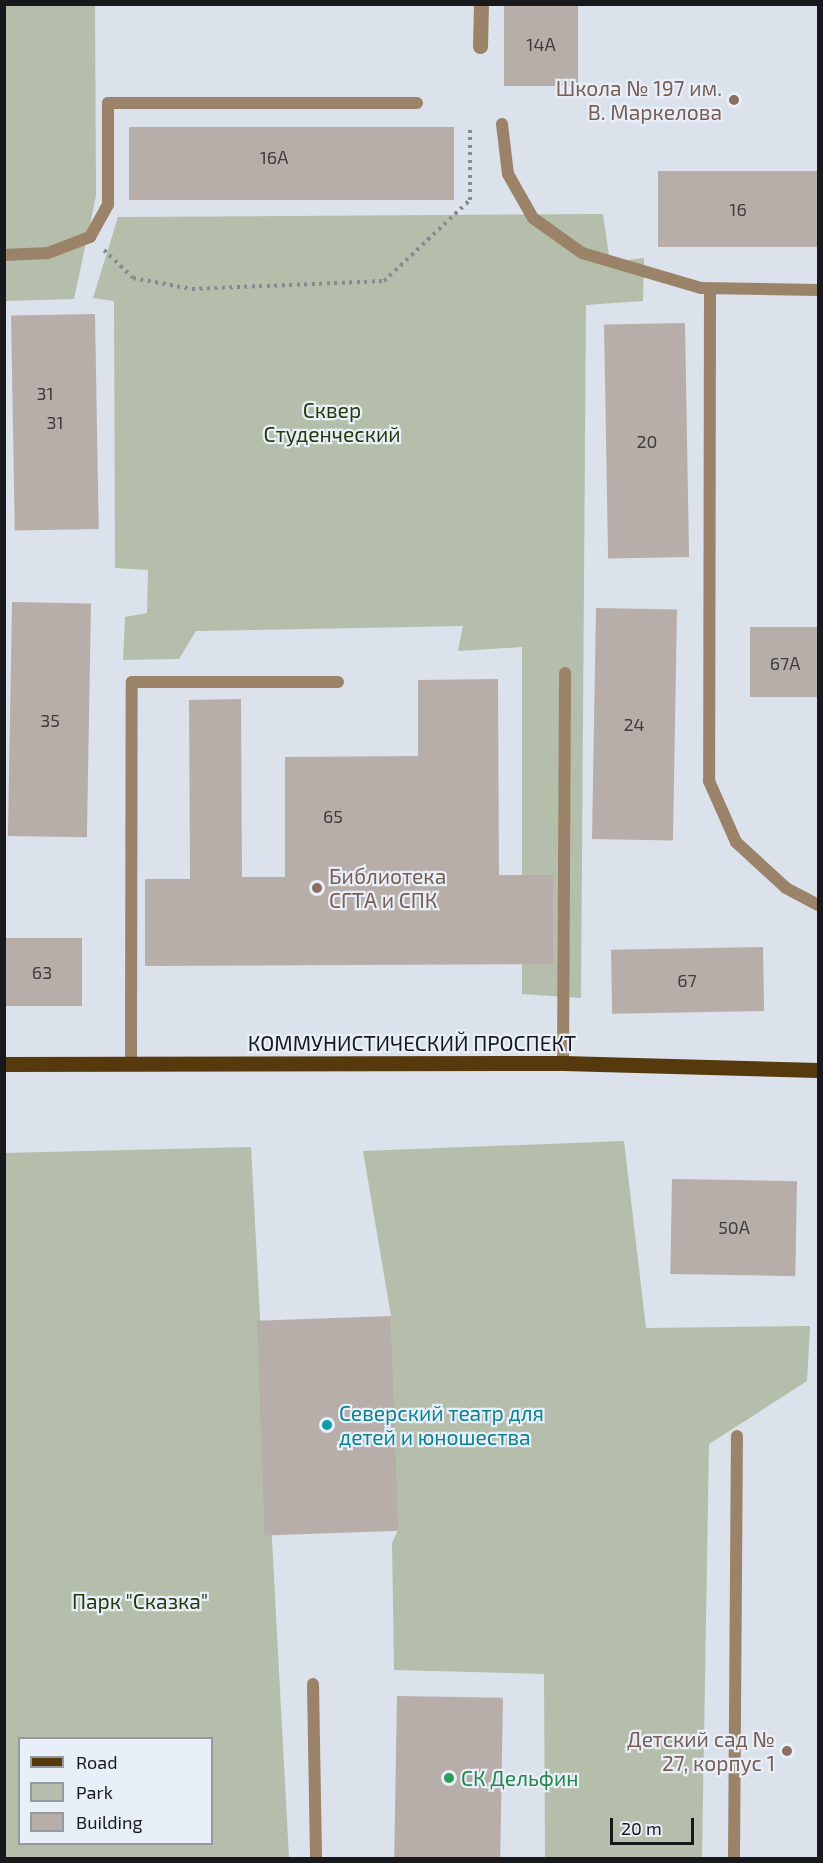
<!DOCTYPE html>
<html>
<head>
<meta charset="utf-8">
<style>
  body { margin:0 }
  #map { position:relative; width:823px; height:1863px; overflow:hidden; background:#dce2eb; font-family:"Exo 2",sans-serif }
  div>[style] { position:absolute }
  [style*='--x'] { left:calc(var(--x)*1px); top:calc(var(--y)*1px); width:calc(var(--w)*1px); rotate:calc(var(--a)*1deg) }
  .green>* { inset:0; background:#b4beaa }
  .building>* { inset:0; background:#b7aea9; transform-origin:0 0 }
  .path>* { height:4px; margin-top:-2px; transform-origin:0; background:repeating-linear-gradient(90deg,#878b91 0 3px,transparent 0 7.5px) }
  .service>* { height:12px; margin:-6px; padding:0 6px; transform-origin:6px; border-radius:6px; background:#9a8369 }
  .minor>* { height:15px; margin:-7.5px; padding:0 7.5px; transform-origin:7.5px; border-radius:7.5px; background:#9a8369 }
  .primary>* { height:15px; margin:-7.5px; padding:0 7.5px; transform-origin:7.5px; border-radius:7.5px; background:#57390e }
  .dots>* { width:16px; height:16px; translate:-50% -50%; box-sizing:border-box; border:3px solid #e9eff8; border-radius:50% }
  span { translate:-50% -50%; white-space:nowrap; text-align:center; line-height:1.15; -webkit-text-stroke:4.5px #e9eff8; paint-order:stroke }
  .number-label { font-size:18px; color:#3f3e3f }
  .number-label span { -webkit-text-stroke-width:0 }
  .education-label { font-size:21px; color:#785e54 }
  .right { translate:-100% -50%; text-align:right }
  .left { translate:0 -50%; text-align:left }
  .park-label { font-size:21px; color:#273a0c }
  .street-label { font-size:21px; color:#17191c }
  .culture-label { font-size:21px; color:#0d838f }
  .leisure-label { font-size:21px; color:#27864d }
  .frame { position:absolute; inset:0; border:6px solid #17191c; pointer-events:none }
  .legend { position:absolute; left:18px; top:1737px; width:195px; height:108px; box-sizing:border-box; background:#e9eff8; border:2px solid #9599a0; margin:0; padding:8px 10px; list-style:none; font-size:18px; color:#17191c }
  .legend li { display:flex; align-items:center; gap:12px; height:30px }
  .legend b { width:30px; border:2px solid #9599a0 }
  .scale { position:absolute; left:610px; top:1818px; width:84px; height:27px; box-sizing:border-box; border:3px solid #17191c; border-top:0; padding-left:8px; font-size:18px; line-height:21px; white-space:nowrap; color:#17191c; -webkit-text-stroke:4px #e9eff8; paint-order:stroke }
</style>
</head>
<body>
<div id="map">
  <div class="green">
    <div style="clip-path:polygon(4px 5px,95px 5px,96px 196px,74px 299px,5px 301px)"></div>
    <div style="clip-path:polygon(603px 214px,610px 262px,644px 258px,643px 301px,586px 305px,581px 998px,522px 994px,522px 647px,458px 651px,463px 626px,196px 631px,179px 659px,123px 660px,125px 617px,147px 613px,148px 570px,115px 568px,114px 301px,93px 298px,118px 217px)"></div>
    <div style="clip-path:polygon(624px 1141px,646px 1328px,810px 1326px,807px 1381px,709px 1444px,702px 1858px,545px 1858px,544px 1674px,394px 1670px,392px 1543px,398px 1530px,391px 1316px,363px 1151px)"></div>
    <div style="clip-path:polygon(evenodd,251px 1147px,289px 1858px,5px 1858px,4px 1153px,251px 1147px,20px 1738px,212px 1738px,212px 1844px,20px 1844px,20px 1738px)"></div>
  </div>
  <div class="building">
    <div style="left:504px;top:4px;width:74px;height:82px"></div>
    <div style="left:454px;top:127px;width:73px;height:325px;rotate:90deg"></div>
    <div style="left:819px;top:171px;width:76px;height:161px;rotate:90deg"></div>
    <div style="left:95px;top:314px;width:215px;height:84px;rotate:89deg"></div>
    <div style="left:685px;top:323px;width:234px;height:81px;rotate:89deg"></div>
    <div style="left:12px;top:602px;width:79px;height:234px;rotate:1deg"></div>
    <div style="left:596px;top:608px;width:81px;height:231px;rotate:1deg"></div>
    <div style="left:819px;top:627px;width:70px;height:69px;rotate:90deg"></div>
    <div style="clip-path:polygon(498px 679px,499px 875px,553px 875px,553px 964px,145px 966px,145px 879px,190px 879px,189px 700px,241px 699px,242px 877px,285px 877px,285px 757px,418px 756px,418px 680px)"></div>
    <div style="left:4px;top:938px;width:78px;height:68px"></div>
    <div style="left:763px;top:947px;width:64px;height:152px;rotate:89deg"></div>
    <div style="left:672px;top:1179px;width:125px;height:95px;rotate:1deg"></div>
    <div style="left:391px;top:1316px;width:215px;height:134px;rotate:88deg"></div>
    <div style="left:397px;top:1696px;width:106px;height:162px;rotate:1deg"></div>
  </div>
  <div class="path">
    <div style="--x:104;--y:250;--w:40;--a:44"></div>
    <div style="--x:133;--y:278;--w:60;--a:10.6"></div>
    <div style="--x:192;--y:289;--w:192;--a:-2.4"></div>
    <div style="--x:384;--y:281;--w:118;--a:-43.3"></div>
    <div style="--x:470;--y:200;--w:70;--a:-90"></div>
  </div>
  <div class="service">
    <div style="--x:502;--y:124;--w:50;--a:83.2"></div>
    <div style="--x:508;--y:174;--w:51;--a:60.4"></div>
    <div style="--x:533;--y:218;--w:60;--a:35.5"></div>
    <div style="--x:582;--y:253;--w:124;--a:16.4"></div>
    <div style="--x:701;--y:288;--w:117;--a:1"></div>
    <div style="--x:4;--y:255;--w:44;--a:-2.6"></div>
    <div style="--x:48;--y:253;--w:45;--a:-20.9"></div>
    <div style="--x:90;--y:237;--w:37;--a:-61"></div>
    <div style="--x:108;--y:205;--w:102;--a:-90"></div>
    <div style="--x:108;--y:103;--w:309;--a:0"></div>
    <div style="--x:710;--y:289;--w:492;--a:90.1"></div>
    <div style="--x:709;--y:781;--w:67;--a:66.1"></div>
    <div style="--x:736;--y:842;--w:68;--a:42.6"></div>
    <div style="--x:786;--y:888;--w:36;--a:28"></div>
    <div style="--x:563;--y:1063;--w:390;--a:-89.7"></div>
    <div style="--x:131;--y:1064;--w:382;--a:-89.9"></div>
    <div style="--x:132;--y:682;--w:206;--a:0"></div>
    <div style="--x:313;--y:1684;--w:174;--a:89"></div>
    <div style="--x:734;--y:1858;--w:422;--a:-89.6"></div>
  </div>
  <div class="minor">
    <div style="--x:480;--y:46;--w:42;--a:-88.6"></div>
  </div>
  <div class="primary">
    <div style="--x:4;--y:1064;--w:559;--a:-0.1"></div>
    <div style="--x:563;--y:1063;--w:255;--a:1.6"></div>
  </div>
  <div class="dots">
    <div style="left:734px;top:100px;background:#8d6e63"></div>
    <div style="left:317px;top:888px;background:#8d6e63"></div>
    <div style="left:327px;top:1425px;background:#0f9aa8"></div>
    <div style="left:787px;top:1751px;background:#8d6e63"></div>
    <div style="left:449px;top:1778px;background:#2e9e5b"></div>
  </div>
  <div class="number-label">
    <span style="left:541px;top:44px">14А</span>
    <span style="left:274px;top:157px">16А</span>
    <span style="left:738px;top:209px">16</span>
    <span style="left:45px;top:393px">31</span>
    <span style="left:55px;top:422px">31</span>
    <span style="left:647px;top:441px">20</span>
    <span style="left:785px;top:663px">67А</span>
    <span style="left:50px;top:720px">35</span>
    <span style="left:634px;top:724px">24</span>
    <span style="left:333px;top:816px">65</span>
    <span style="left:42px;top:972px">63</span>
    <span style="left:687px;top:980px">67</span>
    <span style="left:734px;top:1227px">50А</span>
  </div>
  <div class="education-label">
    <span class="right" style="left:722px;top:100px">Школа № 197 им.<br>В. Маркелова</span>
    <span class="left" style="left:329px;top:888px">Библиотека<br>СГТА и СПК</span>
    <span class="right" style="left:775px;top:1751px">Детский сад №<br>27, корпус 1</span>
  </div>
  <div class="park-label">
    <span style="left:332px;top:422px">Сквер<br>Студенческий</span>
    <span style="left:140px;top:1601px">Парк "Сказка"</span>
  </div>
  <div class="street-label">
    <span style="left:412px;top:1043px">КОММУНИСТИЧЕСКИЙ ПРОСПЕКТ</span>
  </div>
  <div class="culture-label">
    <span class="left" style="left:339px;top:1425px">Северский театр для<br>детей и юношества</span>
  </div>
  <div class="leisure-label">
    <span class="left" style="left:461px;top:1778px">СК Дельфин</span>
  </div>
  <div class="frame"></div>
  <ul class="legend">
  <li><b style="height:8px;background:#57390e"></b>Road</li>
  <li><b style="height:16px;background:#b4beaa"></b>Park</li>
  <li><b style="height:16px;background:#b7aea9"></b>Building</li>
  </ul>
  <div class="scale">20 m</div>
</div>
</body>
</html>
